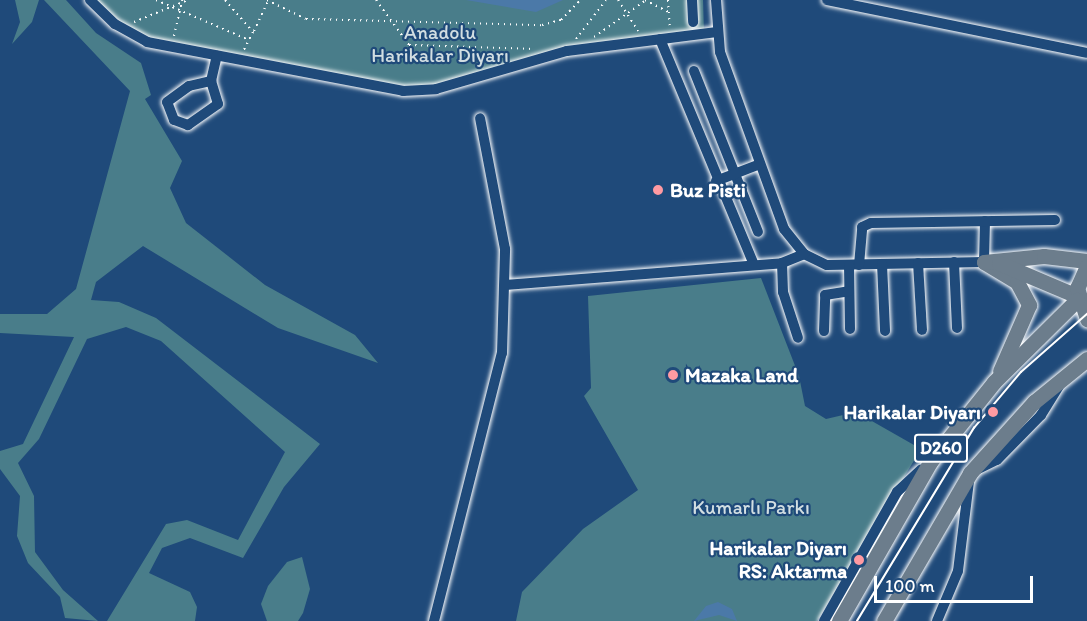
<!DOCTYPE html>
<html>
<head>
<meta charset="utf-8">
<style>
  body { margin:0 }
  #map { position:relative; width:1087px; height:621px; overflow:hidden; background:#1f4a7a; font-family:Itim,sans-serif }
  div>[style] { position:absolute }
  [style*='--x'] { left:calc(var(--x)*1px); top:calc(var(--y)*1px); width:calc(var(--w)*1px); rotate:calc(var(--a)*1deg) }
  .green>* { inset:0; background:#497d8a }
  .water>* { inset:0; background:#4b79a8 }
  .path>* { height:2px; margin-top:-1px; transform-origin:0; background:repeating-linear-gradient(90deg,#fff 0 1.5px,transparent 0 6px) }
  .roads { filter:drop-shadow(0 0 2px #fff) drop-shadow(0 0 2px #fff) }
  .minor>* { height:10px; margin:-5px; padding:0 5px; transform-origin:5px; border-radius:5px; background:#1f4a7a }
  .highway>* { height:15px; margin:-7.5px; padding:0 7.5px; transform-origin:7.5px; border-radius:7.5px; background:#6c7d8c }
  .tram>* { height:1.5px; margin:-0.75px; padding:0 0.75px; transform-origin:0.75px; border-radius:0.75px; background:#fff }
  .dots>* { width:16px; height:16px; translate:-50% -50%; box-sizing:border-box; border:3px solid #1f4a7a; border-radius:50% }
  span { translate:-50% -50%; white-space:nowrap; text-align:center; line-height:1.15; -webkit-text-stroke:4.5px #1f4a7a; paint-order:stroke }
  .shield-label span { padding:2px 4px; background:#1f4a7a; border:2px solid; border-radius:4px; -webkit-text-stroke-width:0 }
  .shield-label { font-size:18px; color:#fff; font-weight:700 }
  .park-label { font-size:20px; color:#d2dee2 }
  .poi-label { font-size:20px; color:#fff; font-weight:700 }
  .left { translate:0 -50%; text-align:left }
  .right { translate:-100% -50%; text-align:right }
  .scale { position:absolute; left:874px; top:576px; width:159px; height:27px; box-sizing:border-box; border:3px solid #fff; border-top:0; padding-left:8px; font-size:18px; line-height:21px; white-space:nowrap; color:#fff; -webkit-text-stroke:4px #1f4a7a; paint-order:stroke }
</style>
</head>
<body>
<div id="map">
  <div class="green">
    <div style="clip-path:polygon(15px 0,39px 0,32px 22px,12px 44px,20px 22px)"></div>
    <div style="clip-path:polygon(44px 0,66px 0,96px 33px,141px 63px,151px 95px,145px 99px,182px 161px,170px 188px,186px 223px,265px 285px,355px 335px,378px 363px,278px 328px,143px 246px,96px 282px,91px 300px,119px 302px,156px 318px,320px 444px,284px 487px,243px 558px,190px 538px,162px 548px,149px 573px,190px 592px,197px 607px,195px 621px,107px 621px,166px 524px,187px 520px,238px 540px,285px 452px,161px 341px,126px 327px,87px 339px,39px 439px,18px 463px,34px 496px,35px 552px,63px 590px,98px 621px,65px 618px,60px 597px,28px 563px,17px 536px,20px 496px,0 469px,0 451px,23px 444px,74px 337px,0 333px,0 314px,47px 314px,76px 289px,130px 91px)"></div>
    <div style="clip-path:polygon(90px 0,703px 0,704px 33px,540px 61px,446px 91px,298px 74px,144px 43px)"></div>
    <div style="clip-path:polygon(761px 278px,799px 376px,805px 406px,826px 419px,856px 412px,921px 449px,817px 621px,516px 621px,522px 592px,583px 529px,638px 490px,584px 396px,591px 388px,588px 296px)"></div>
    <div style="clip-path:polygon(302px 557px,310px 589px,303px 613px,298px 621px,267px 621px,261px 604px,268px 586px,287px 562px)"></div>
  </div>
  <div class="water">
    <div style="clip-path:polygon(466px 0,563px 0,536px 12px)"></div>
    <div style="clip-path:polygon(718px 602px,732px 609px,737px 621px,719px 615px,694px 621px,706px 606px)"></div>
  </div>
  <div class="path">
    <div style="--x:156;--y:0;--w:101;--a:23.3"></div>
    <div style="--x:225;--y:0;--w:43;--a:48.8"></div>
    <div style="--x:253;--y:32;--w:20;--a:117"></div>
    <div style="--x:267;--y:0;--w:43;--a:26"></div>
    <div style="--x:306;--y:19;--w:236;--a:1.5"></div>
    <div style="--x:542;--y:25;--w:20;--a:-15"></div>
    <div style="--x:561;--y:20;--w:28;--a:-46"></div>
    <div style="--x:376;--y:0;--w:56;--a:53.7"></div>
    <div style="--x:409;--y:45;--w:125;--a:1.8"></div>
    <div style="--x:618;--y:0;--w:37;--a:57"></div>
    <div style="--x:645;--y:0;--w:27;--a:27"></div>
    <div style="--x:668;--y:0;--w:27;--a:86"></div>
    <div style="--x:134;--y:22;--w:58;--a:-22.2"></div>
    <div style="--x:254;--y:31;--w:33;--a:-65"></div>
    <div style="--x:174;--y:36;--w:37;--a:-77"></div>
    <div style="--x:594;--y:37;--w:64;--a:-35.4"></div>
    <div style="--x:576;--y:39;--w:49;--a:-52.4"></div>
  </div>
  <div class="roads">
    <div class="minor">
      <div style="--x:90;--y:0;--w:35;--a:44"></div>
      <div style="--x:115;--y:24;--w:37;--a:29"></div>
      <div style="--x:147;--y:42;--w:261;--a:10.8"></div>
      <div style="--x:403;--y:91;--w:33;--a:-3"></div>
      <div style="--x:436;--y:89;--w:136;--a:-16.2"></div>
      <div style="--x:567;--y:51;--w:151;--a:-7.2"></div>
      <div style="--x:692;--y:0;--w:22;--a:87"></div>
      <div style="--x:716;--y:0;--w:52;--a:85.6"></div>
      <div style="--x:720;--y:52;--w:188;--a:70.1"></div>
      <div style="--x:784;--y:229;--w:32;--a:51"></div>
      <div style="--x:804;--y:254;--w:25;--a:26"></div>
      <div style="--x:827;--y:265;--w:157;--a:-1.1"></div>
      <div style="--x:984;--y:262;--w:41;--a:-88.6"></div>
      <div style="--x:827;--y:0;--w:265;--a:11.5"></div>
      <div style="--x:660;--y:39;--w:242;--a:67.4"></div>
      <div style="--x:694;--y:71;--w:173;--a:68.3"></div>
      <div style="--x:211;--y:81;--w:24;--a:73"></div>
      <div style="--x:218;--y:104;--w:37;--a:145"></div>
      <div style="--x:188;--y:125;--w:15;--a:-160"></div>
      <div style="--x:174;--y:120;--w:19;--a:-111"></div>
      <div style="--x:167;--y:102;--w:27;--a:-36"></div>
      <div style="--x:189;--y:86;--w:23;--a:-13"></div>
      <div style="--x:211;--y:81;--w:26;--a:-77"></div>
      <div style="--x:716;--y:181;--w:47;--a:-21.1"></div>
      <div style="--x:954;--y:262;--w:66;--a:87.4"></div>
      <div style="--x:782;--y:263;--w:29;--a:88"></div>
      <div style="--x:783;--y:292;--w:48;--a:71.9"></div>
      <div style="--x:918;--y:263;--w:67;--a:86.6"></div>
      <div style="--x:882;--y:264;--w:67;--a:87.4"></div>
      <div style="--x:849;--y:265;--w:64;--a:89.1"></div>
      <div style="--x:859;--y:265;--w:38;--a:-85"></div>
      <div style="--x:862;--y:227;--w:10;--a:-24"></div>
      <div style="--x:871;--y:223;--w:184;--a:-0.9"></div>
      <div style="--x:505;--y:285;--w:278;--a:-4.5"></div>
      <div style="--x:782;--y:263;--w:24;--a:-22"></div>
      <div style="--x:824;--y:331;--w:36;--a:-88"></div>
      <div style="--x:825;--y:295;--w:24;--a:-9"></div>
      <div style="--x:434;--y:621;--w:276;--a:-75.8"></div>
      <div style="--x:502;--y:353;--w:104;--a:-88.3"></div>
      <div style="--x:505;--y:249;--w:133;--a:-100.8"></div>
      <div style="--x:824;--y:621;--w:148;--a:-60.5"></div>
      <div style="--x:897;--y:492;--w:33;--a:-43"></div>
      <div style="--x:937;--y:621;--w:54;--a:-67.2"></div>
      <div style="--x:958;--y:571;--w:99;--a:-83"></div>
      <div style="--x:970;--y:473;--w:30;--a:-26"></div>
      <div style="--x:997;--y:460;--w:63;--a:-45.6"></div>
      <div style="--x:1041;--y:415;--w:36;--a:-58"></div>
    </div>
    <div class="highway">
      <div style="--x:984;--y:262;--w:39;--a:31"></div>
      <div style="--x:1017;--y:282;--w:26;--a:62"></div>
      <div style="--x:1029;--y:305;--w:72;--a:113.7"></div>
      <div style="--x:984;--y:262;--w:60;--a:-5.7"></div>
      <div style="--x:1044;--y:256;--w:43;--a:6.6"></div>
      <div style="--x:999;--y:263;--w:85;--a:22.9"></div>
      <div style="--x:1087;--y:266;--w:24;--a:114"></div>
      <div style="--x:1077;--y:288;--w:33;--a:72"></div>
      <div style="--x:839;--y:621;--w:183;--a:-60.2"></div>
      <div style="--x:930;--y:462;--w:102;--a:-51.3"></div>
      <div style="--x:994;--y:382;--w:117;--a:-44.7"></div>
      <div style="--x:884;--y:621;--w:171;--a:-59.8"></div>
      <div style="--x:970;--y:473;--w:96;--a:-48"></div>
      <div style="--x:1034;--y:402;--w:68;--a:-39.1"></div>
    </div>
  </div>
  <div class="tram">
    <div style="--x:857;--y:621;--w:226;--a:-58.8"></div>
    <div style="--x:974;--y:428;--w:73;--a:-50"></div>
    <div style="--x:1021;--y:372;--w:88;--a:-41.3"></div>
  </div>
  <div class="dots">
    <div style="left:658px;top:190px;background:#ff9aa2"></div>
    <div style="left:673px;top:375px;background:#ff9aa2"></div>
    <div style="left:993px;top:412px;background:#ff9aa2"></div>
    <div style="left:859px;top:560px;background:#ff9aa2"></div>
  </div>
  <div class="shield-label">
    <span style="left:941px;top:448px">D260</span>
  </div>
  <div class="park-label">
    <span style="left:440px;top:44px">Anadolu<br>Harikalar Diyarı</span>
    <span style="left:751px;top:507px">Kumarlı Parkı</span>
  </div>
  <div class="poi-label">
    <span class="left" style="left:670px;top:190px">Buz Pisti</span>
    <span class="left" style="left:685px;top:375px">Mazaka Land</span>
    <span class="right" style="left:981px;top:412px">Harikalar Diyarı</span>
    <span class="right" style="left:847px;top:560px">Harikalar Diyarı<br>RS: Aktarma</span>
  </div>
  <div class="scale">100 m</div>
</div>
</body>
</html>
